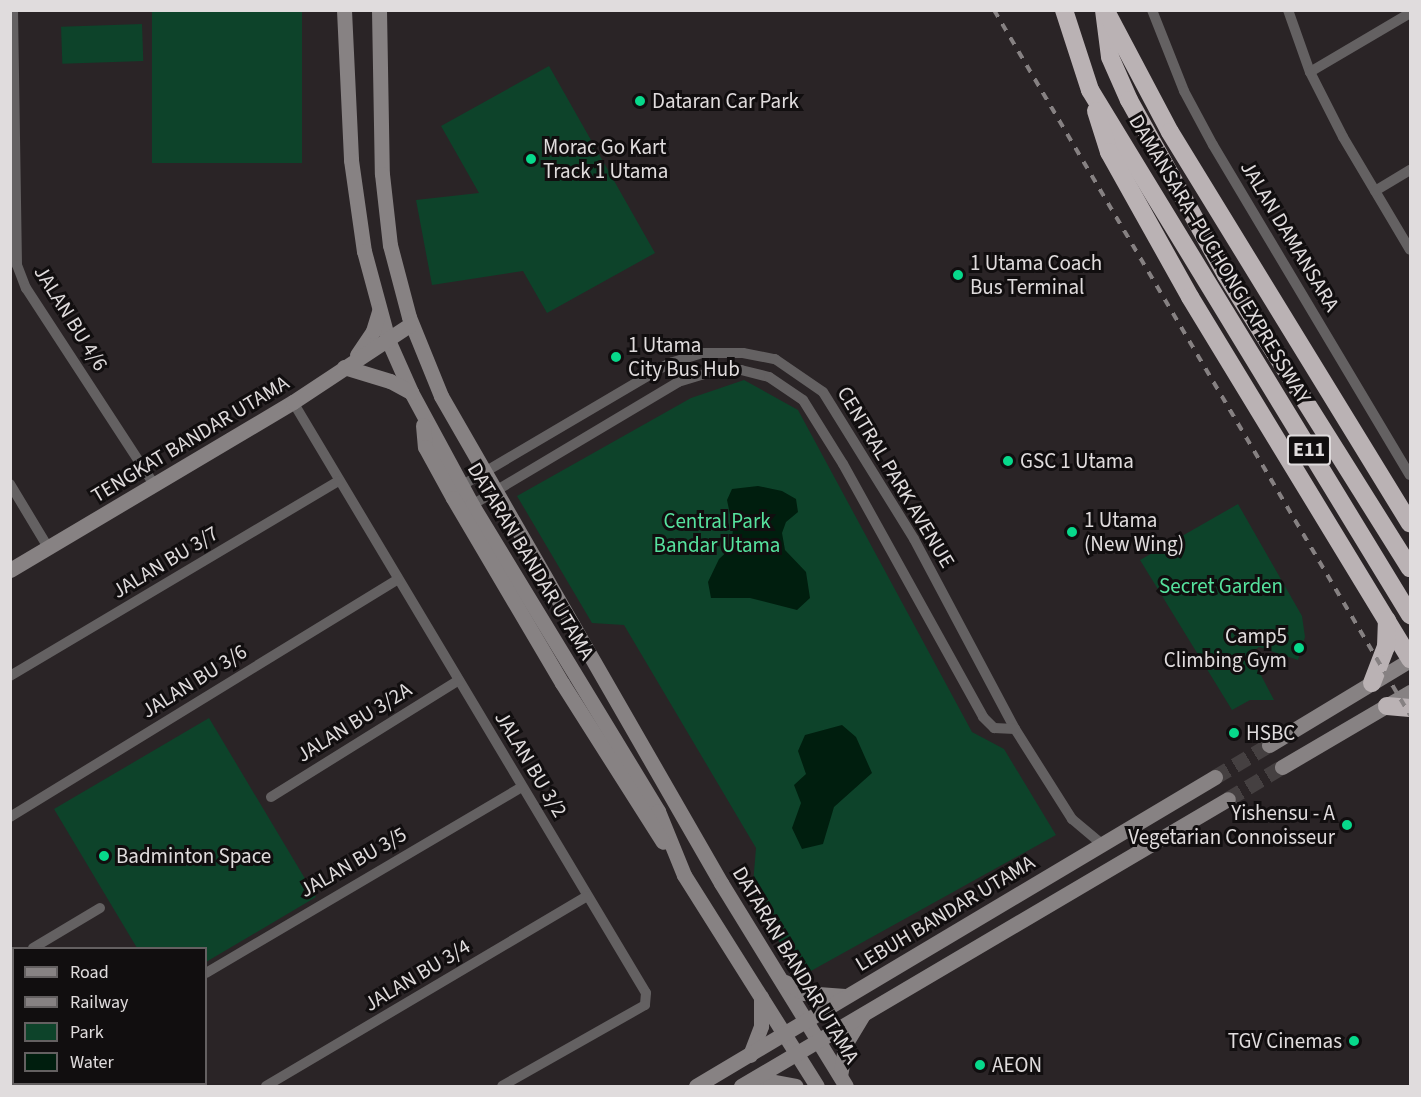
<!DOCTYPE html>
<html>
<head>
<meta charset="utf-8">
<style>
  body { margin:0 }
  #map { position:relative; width:1421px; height:1097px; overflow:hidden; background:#2a2426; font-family:"Source Sans 3",sans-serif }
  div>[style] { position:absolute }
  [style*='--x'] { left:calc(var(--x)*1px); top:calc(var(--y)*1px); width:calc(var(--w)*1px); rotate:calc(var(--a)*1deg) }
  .green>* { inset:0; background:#0d432a; transform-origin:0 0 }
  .water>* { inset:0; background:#001e0e }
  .secondary-tunnel>* { height:15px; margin-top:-7.5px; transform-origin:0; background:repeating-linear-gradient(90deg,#454041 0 15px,transparent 0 23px) }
  .street>* { height:10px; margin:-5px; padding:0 5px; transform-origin:5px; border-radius:5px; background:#646162 }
  .secondary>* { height:15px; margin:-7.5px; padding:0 7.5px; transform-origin:7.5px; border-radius:7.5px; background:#878283 }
  .highway>* { height:18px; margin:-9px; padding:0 9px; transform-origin:9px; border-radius:9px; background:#bab2b4 }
  .rail>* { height:4px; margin-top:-2px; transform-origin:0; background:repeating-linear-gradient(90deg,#868182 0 8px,transparent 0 16px) }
  .dots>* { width:16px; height:16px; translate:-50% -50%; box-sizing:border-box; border:3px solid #110e0f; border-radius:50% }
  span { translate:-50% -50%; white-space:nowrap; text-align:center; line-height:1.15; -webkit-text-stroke:6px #110e0f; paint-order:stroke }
  .shield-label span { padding:2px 4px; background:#110e0f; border:2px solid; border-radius:4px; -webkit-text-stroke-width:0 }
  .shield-label { font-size:20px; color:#e0dcdd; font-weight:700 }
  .poi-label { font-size:21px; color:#e0dcdd }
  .left { translate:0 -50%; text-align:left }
  .right { translate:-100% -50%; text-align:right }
  .street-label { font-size:21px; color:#e0dcdd }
  .park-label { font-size:21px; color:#56e29e }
  .frame { position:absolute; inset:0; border:12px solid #e0dcdd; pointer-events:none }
  .legend { position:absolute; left:12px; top:947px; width:195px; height:138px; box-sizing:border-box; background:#110e0f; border:2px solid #646061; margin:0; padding:8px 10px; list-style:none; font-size:18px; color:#e0dcdd }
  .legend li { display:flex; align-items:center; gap:12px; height:30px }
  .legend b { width:30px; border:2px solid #646061 }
</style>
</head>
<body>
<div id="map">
  <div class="green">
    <div style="left:152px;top:11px;width:150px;height:152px"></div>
    <div style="left:142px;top:24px;width:37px;height:81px;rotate:88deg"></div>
    <div style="clip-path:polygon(549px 66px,655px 253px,547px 313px,523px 271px,432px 285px,416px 200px,479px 193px,441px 126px)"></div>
    <div style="clip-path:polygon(744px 380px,798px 410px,972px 732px,1004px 749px,1056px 835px,800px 977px,752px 896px,756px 848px,624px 625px,592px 623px,517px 496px,691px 398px)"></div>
    <div style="clip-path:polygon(1238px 504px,1302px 616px,1305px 637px,1298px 660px,1259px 647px,1250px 654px,1274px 700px,1250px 700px,1232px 710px,1140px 560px)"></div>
    <div style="clip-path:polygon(209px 718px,316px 897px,206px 962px,206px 948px,137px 948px,54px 809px)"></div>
  </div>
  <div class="water">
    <div style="clip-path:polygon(758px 486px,782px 491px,796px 499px,798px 512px,786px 522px,782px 533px,785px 550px,806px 572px,810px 598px,797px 610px,750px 598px,711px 598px,708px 582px,719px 559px,731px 548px,733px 529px,727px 500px,732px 489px)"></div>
    <div style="clip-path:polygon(842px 725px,856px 737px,872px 773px,834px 807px,823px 844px,802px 849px,792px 828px,801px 803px,794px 785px,806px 774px,798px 751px,805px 735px)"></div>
  </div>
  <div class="secondary-tunnel">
    <div style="--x:1215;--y:777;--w:63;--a:-30.7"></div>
    <div style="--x:1228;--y:799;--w:63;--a:-30.7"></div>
  </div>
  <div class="street">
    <div style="--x:13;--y:10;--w:255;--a:89.1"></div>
    <div style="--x:17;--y:265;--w:25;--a:69"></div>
    <div style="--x:26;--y:288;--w:234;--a:56.9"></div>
    <div style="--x:1152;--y:10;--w:87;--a:68.4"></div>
    <div style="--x:1184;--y:91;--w:61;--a:61.8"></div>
    <div style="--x:1213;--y:145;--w:384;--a:59.2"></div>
    <div style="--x:1288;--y:10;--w:66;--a:70.5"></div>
    <div style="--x:1310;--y:72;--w:73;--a:63.1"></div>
    <div style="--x:1343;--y:137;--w:131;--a:59.3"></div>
    <div style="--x:1310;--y:72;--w:116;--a:-30.5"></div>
    <div style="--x:1375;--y:191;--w:41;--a:-31"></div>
    <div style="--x:293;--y:402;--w:688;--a:59.15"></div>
    <div style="--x:646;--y:993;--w:12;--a:95"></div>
    <div style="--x:645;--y:1005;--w:164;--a:150.5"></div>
    <div style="--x:10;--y:484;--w:76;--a:59"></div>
    <div style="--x:461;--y:486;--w:243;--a:-30.5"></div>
    <div style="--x:670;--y:363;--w:34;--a:-17"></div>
    <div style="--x:703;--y:353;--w:40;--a:0"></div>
    <div style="--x:743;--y:353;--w:33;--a:11"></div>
    <div style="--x:775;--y:359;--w:58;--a:34.5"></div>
    <div style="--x:823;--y:392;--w:173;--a:58.2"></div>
    <div style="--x:914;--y:539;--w:215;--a:62"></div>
    <div style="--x:1015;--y:729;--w:107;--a:57.7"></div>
    <div style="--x:1072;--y:819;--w:39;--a:40"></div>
    <div style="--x:472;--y:505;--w:240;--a:-30.8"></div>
    <div style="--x:678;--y:382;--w:37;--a:-17"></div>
    <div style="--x:713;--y:371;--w:28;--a:-2"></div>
    <div style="--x:741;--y:370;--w:29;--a:14"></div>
    <div style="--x:769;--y:377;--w:41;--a:34.1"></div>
    <div style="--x:803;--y:400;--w:75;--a:58"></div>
    <div style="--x:843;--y:464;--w:289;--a:61"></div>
    <div style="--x:983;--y:717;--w:16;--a:45"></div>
    <div style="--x:994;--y:728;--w:21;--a:3"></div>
    <div style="--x:10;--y:676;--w:382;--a:-30.7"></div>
    <div style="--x:271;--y:797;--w:221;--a:-31.9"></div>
    <div style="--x:10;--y:817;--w:455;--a:-31.5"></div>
    <div style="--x:33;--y:948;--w:78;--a:-30.8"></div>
    <div style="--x:10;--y:962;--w:4;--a:-27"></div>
    <div style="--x:206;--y:973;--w:367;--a:-30.5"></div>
    <div style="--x:10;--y:1046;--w:6;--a:51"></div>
    <div style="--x:33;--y:1084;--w:3;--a:45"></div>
    <div style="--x:181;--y:1084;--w:3;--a:45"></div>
    <div style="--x:266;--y:1086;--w:373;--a:-30.6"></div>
  </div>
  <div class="secondary">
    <div style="--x:344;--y:10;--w:150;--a:87.3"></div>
    <div style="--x:351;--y:160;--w:92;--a:81.9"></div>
    <div style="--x:364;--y:251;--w:92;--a:74.9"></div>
    <div style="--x:388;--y:340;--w:57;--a:66.1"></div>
    <div style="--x:411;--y:392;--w:128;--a:61.6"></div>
    <div style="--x:472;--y:505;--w:358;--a:58.7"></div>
    <div style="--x:658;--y:811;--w:69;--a:67.9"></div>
    <div style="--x:684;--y:875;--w:249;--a:57.8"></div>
    <div style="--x:379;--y:10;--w:164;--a:89"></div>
    <div style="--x:382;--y:174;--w:71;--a:83.6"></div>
    <div style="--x:390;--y:245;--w:74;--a:75.2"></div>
    <div style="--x:409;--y:317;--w:85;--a:67.9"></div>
    <div style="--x:441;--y:396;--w:562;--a:60.1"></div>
    <div style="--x:721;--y:883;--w:238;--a:58.4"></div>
    <div style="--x:357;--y:355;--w:29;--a:-56"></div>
    <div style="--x:373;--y:331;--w:21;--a:-73"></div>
    <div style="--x:344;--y:367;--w:48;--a:16.9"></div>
    <div style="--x:390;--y:381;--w:24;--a:28"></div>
    <div style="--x:423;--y:425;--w:22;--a:85"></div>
    <div style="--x:425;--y:447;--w:58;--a:61.2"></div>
    <div style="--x:453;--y:498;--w:215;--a:59.5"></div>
    <div style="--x:562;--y:683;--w:188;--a:57.6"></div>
    <div style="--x:10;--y:570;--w:329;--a:-30.7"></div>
    <div style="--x:293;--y:402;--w:141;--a:-33.5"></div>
    <div style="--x:1269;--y:745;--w:165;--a:-31.1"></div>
    <div style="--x:1282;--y:767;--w:148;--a:-30.4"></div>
    <div style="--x:785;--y:982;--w:22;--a:30"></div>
    <div style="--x:804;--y:993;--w:41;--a:4.2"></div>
    <div style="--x:750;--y:1055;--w:31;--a:-69"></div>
    <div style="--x:761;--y:1026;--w:29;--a:-90"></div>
    <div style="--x:840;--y:1076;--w:34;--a:-80"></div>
    <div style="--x:846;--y:1043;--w:33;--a:-59"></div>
    <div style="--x:750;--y:1082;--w:20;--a:-3"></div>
    <div style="--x:770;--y:1081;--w:26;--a:11"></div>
    <div style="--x:696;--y:1086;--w:604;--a:-30.77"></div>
    <div style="--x:741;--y:1086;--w:565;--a:-30.51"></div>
  </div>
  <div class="highway">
    <div style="--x:1064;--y:10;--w:84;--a:72"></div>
    <div style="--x:1090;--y:90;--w:615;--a:58.64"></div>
    <div style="--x:1104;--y:10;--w:47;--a:82.7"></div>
    <div style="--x:1110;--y:57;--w:47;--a:66.2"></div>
    <div style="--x:1129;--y:100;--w:200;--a:61"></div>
    <div style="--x:1226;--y:275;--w:346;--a:57.9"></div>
    <div style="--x:1108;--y:15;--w:132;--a:62.1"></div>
    <div style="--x:1170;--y:132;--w:459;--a:58.5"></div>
    <div style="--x:1096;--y:111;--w:43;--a:72.4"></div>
    <div style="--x:1109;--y:152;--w:166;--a:60.8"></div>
    <div style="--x:1190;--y:297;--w:424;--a:58.7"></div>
    <div style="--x:1372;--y:683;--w:39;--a:-69"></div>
    <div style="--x:1386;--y:647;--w:27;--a:-88"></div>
    <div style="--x:1387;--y:706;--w:23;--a:5"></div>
  </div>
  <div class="rail">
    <div style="--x:994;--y:10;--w:819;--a:59.46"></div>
  </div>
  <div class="dots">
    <div style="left:640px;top:101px;background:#07d98b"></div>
    <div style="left:531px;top:159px;background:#07d98b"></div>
    <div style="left:958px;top:275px;background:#07d98b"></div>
    <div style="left:616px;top:357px;background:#07d98b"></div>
    <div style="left:1008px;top:461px;background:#07d98b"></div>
    <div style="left:1072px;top:532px;background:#07d98b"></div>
    <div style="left:1299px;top:648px;background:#07d98b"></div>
    <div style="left:1234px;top:733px;background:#07d98b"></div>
    <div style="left:1347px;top:825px;background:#07d98b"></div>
    <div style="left:104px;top:856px;background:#07d98b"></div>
    <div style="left:1354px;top:1041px;background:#07d98b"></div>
    <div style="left:980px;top:1065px;background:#07d98b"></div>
  </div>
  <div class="shield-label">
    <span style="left:1309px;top:450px">E11</span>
  </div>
  <div class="poi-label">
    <span class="left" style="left:652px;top:101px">Dataran Car Park</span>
    <span class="left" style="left:543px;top:159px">Morac Go Kart<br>Track 1 Utama</span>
    <span class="left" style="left:970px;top:275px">1 Utama Coach<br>Bus Terminal</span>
    <span class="left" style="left:628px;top:357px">1 Utama<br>City Bus Hub</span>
    <span class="left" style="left:1020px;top:461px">GSC 1 Utama</span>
    <span class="left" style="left:1084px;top:532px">1 Utama<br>(New Wing)</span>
    <span class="right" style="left:1287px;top:648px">Camp5<br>Climbing Gym</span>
    <span class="left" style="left:1246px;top:733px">HSBC</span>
    <span class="right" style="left:1335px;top:825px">Yishensu - A<br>Vegetarian Connoisseur</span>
    <span class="left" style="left:116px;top:856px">Badminton Space</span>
    <span class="right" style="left:1342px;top:1041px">TGV Cinemas</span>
    <span class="left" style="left:992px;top:1065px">AEON</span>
  </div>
  <div class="street-label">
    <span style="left:1290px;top:236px;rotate:59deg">JALAN DAMANSARA</span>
    <span style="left:1220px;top:259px;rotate:59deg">DAMANSARA–PUCHONG EXPRESSWAY</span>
    <span style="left:71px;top:318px;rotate:58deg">JALAN BU 4/6</span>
    <span style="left:190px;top:439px;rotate:-31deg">TENGKAT BANDAR UTAMA</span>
    <span style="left:896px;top:477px;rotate:59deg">CENTRAL PARK AVENUE</span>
    <span style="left:531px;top:561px;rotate:59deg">DATARAN BANDAR UTAMA</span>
    <span style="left:165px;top:562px;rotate:-31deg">JALAN BU 3/7</span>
    <span style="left:194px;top:681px;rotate:-32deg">JALAN BU 3/6</span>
    <span style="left:354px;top:722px;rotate:-32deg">JALAN BU 3/2A</span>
    <span style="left:531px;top:764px;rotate:59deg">JALAN BU 3/2</span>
    <span style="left:353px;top:862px;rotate:-30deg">JALAN BU 3/5</span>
    <span style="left:945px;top:913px;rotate:-31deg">LEBUH BANDAR UTAMA</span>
    <span style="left:796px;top:965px;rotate:59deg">DATARAN BANDAR UTAMA</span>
    <span style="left:417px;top:975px;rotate:-31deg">JALAN BU 3/4</span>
  </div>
  <div class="park-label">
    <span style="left:717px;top:533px">Central Park<br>Bandar Utama</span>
    <span style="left:1221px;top:586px">Secret Garden</span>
  </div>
  <div class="frame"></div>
  <ul class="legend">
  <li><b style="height:8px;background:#878283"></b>Road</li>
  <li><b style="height:8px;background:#868182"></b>Railway</li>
  <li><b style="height:16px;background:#0d432a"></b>Park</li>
  <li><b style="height:16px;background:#001e0e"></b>Water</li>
  </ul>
</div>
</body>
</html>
